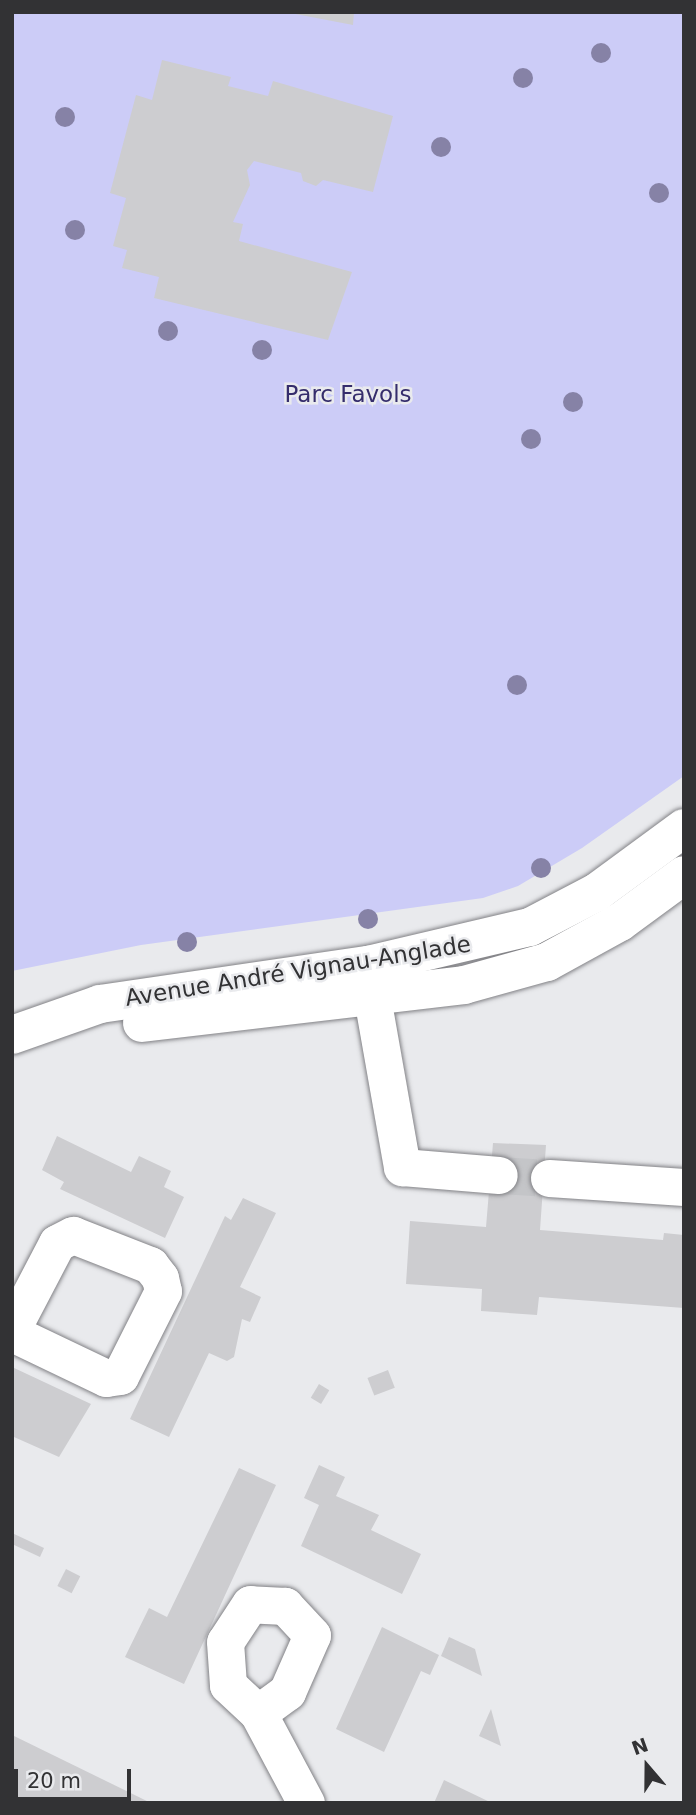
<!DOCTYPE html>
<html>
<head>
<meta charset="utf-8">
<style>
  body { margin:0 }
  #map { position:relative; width:696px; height:1815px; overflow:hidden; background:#e9eaed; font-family:"DejaVu Sans",sans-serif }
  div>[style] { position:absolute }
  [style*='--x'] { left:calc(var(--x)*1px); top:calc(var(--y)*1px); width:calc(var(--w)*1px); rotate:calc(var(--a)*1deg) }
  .green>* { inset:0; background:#ccccf7 }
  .building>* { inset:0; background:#cdcdd0; transform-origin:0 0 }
  .street-tunnel>* { height:37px; margin-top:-18.5px; transform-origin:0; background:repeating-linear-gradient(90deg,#c4c5c8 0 37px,transparent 0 55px) }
  .roads { filter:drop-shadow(0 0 2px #828286) drop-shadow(0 0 2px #828286) }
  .street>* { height:37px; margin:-18.5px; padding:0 18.5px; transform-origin:18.5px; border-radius:18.5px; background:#fff }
  .secondary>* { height:38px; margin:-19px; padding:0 19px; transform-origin:19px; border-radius:19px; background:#fff }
  .trees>* { width:20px; height:20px; margin:-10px; border-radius:50%; background:#8682a6 }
  span { translate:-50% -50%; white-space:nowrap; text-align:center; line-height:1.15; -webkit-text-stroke:5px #e9eaed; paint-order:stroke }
  .park-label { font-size:23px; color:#352d6c }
  .street-label { font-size:23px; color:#323234 }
  .frame { position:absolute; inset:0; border:14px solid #323234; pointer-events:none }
  .north { position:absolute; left:612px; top:1731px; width:70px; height:70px; -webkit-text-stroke:5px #e9eaed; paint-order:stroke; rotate:340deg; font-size:19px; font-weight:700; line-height:28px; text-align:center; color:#323234 }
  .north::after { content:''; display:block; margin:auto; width:24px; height:32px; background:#323234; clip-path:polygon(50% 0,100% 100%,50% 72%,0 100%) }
  .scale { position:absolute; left:14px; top:1769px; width:117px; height:32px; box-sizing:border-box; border:4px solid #323234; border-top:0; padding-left:9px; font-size:21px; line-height:24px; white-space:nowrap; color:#323234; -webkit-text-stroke:5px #e9eaed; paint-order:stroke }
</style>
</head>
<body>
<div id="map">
  <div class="green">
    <div style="clip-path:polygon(12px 12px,684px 12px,684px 776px,582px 848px,518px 886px,483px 898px,141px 945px,12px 971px)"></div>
  </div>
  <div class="building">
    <div style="clip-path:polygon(285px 12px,354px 12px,353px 25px)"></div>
    <div style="clip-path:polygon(162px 60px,231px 77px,228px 86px,268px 96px,273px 81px,393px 116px,373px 192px,323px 180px,316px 186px,303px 181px,301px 173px,254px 161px,247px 170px,250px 185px,233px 222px,243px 224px,239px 241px,352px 272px,328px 340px,154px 298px,159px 277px,122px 268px,127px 250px,113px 246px,126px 198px,110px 193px,136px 95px,152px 100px)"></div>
    <div style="clip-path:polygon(57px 1136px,131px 1172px,139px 1156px,171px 1171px,164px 1187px,184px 1197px,165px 1238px,60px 1189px,64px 1182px,42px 1170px)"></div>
    <div style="clip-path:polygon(493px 1143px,546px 1145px,540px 1230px,663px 1240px,664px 1233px,684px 1235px,684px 1308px,539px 1297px,537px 1315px,481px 1311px,482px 1289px,406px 1284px,410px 1221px,486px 1227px)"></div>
    <div style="clip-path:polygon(243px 1198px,276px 1213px,240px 1287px,261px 1297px,250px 1322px,242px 1319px,234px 1357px,227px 1361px,209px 1353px,169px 1437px,130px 1419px,225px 1216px,231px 1220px)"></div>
    <div style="clip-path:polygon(12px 1367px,91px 1404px,59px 1457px,14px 1437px)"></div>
    <div style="left:388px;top:1370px;width:19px;height:22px;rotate:69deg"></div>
    <div style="left:319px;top:1384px;width:12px;height:16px;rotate:31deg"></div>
    <div style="clip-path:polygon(319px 1465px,345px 1477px,336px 1496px,379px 1515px,371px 1530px,421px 1554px,402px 1594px,301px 1546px,319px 1505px,304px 1498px)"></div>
    <div style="clip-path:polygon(239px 1468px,276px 1485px,184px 1684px,125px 1657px,149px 1608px,167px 1617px)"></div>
    <div style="clip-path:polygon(12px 1533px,44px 1548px,40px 1557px,12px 1544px)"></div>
    <div style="left:66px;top:1569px;width:16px;height:19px;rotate:27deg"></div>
    <div style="clip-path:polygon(382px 1627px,439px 1655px,430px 1675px,421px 1671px,384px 1752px,336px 1729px)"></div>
    <div style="clip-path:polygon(449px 1637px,475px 1649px,482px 1676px,441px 1656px)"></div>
    <div style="clip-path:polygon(491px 1709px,501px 1746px,479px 1736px)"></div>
    <div style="clip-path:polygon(12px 1735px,151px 1803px,12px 1799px)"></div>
    <div style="clip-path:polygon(444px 1780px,492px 1803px,434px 1803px)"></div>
  </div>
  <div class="street-tunnel">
    <div style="--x:499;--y:1175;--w:50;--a:3.4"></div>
  </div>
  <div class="roads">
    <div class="street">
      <div style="--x:372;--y:997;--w:173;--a:80"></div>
      <div style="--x:402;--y:1167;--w:97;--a:4.7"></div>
      <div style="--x:549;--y:1178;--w:135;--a:3.8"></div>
      <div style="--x:12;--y:1329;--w:97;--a:-62.4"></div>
      <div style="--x:57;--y:1243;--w:18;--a:-27"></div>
      <div style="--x:73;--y:1235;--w:83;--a:21.3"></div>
      <div style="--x:150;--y:1265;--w:16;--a:52"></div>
      <div style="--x:160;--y:1278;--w:13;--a:77"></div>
      <div style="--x:163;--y:1291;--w:95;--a:116.8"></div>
      <div style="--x:120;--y:1376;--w:14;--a:172"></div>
      <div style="--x:106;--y:1378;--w:104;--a:-154.4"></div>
      <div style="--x:258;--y:1713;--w:36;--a:-36"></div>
      <div style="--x:287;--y:1692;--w:62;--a:-66.3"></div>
      <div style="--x:312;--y:1635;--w:40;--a:-133"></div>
      <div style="--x:285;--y:1606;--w:35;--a:-177"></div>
      <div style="--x:250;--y:1604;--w:45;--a:123.3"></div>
      <div style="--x:225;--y:1642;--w:43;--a:86"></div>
      <div style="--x:228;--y:1685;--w:41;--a:43"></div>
      <div style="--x:258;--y:1713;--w:102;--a:61.9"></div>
    </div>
    <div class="secondary">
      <div style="--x:142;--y:1023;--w:324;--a:-6.7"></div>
      <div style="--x:464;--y:985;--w:86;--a:-15.5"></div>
      <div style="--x:547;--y:962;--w:83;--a:-28.7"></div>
      <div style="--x:620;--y:922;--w:79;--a:-36.3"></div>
      <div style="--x:12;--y:1035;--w:93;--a:-19.4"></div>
      <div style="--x:100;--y:1004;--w:271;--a:-8.3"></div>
      <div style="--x:368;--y:965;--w:166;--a:-13.2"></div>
      <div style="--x:530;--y:927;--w:76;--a:-27.6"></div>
      <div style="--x:597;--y:892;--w:108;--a:-36.3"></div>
    </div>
  </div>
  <div class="trees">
    <div style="left:601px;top:53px"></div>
    <div style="left:523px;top:78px"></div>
    <div style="left:65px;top:117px"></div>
    <div style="left:441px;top:147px"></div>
    <div style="left:659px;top:193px"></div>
    <div style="left:75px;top:230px"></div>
    <div style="left:168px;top:331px"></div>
    <div style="left:262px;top:350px"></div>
    <div style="left:573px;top:402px"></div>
    <div style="left:531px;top:439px"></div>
    <div style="left:517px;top:685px"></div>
    <div style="left:541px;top:868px"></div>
    <div style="left:368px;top:919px"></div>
    <div style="left:187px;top:942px"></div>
  </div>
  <div class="park-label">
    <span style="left:348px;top:394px">Parc Favols</span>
  </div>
  <div class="street-label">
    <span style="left:298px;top:971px;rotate:-9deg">Avenue André Vignau-Anglade</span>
  </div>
  <div class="frame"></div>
  <div class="north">N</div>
  <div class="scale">20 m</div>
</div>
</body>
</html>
